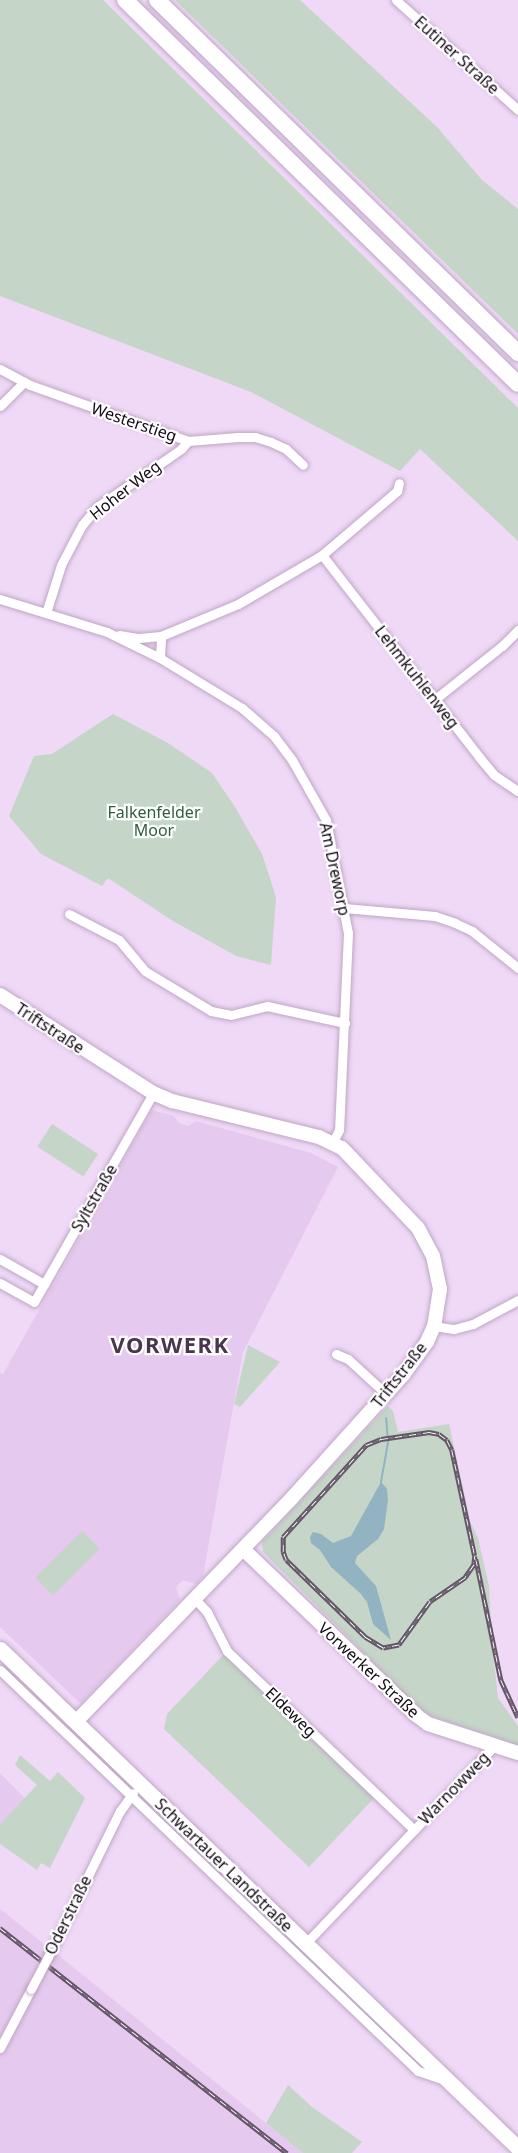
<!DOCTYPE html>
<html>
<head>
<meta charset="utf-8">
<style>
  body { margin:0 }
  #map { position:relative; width:518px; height:2153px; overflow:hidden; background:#f0d8f7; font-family:"Noto Sans",sans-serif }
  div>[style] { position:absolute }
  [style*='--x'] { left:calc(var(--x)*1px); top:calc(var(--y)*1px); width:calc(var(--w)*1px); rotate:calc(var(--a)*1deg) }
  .built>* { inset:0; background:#e6c9ee }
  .green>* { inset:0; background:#c5d5c8; transform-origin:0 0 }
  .water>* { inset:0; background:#92b3c1 }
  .stream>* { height:2px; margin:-1px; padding:0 1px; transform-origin:1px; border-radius:1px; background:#92b3c1 }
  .roads { filter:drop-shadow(0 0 2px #bea7c5) drop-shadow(0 0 2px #bea7c5) }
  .street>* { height:9px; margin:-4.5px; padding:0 4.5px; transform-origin:4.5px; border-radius:4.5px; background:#fff }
  .secondary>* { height:14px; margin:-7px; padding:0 7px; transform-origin:7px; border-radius:7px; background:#fff }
  .primary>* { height:15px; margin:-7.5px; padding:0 7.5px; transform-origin:7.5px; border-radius:7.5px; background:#fff }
  .highway>* { height:16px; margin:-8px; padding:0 8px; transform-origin:8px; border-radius:8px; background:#fff }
  .rail>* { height:4.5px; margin-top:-2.25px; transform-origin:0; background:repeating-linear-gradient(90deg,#fff 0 7px,#645668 0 14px); box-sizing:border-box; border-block:2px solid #645668 }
  .bridges { filter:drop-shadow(0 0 2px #bea7c5) drop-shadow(0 0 2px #bea7c5) }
  .street-bridge>* { height:9px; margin:-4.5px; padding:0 4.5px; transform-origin:4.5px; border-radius:4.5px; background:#fff }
  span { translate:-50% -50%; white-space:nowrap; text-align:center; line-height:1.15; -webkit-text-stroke:4.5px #fff; paint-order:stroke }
  .street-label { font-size:16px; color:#120a14 }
  .park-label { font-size:16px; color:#305d3e }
  .district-label { font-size:22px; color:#49354e; font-weight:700; letter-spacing:1.5px }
</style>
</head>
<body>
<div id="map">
  <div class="built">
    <div style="clip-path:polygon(152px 1110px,174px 1116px,179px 1123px,188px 1126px,196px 1121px,311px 1153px,338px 1167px,243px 1352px,203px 1576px,196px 1584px,183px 1580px,176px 1587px,180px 1600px,81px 1704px,0 1627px,0 1373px,3px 1374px)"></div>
    <div style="clip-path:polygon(0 1773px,25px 1798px,0 1824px)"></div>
    <div style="clip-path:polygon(0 1909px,63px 1959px,303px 2153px,0 2153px)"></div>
  </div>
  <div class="green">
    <div style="clip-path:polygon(0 0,103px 0,518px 408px,518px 541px,420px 449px,400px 471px,251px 392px,0 296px)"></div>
    <div style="clip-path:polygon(175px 0,300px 0,437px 127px,482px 180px,518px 209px,518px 334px)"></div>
    <div style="clip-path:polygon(113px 714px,168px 743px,212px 773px,235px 807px,262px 854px,276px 897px,271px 965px,236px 956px,173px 921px,108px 878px,102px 886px,41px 854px,9px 816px,34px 756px,52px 754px)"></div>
    <div style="left:52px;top:1124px;width:55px;height:27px;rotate:33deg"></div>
    <div style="clip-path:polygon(248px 1345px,280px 1362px,240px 1407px,234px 1404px)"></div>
    <div style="clip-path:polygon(388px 1406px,393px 1411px,398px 1432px,449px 1424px,470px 1521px,478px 1538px,489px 1586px,492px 1644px,498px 1698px,518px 1726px,518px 1745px,425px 1714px,263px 1552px,262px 1542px)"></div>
    <div style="left:82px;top:1531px;width:25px;height:66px;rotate:45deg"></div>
    <div style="clip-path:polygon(227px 1651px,377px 1795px,309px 1867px,164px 1729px,167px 1714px)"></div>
    <div style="clip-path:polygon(20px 1755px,50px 1781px,58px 1772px,85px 1798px,50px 1868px,41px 1863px,37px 1870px,0 1844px,0 1824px,37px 1785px,15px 1765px)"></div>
    <div style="clip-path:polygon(288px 2085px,312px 2107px,362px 2142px,352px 2153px,303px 2153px,266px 2123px)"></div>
  </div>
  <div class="water">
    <div style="clip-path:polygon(381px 1482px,387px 1489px,388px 1500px,384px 1529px,378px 1539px,357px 1556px,355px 1563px,376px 1586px,391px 1640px,373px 1624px,367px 1602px,360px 1593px,331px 1567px,320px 1550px,311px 1543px,310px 1537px,313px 1532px,321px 1534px,333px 1543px,351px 1536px)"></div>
  </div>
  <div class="stream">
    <div style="--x:381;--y:1482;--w:39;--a:-80"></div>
    <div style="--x:388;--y:1444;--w:26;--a:-94"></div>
  </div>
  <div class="roads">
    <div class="street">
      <div style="--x:396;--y:0;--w:164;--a:42"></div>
      <div style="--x:0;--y:369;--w:34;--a:28"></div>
      <div style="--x:30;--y:385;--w:168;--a:19.5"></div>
      <div style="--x:188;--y:441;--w:50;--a:-4.6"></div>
      <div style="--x:238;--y:437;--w:17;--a:0"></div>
      <div style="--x:255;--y:437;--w:17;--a:17"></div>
      <div style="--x:271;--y:442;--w:17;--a:25"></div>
      <div style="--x:286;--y:449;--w:23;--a:43"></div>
      <div style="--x:0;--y:406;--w:34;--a:-45"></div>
      <div style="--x:322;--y:555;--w:256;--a:52.1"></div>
      <div style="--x:479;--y:757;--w:23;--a:50"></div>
      <div style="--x:494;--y:775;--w:29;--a:34"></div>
      <div style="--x:0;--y:599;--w:112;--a:17.1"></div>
      <div style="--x:107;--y:632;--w:59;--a:26.1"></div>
      <div style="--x:160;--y:658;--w:96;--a:31.4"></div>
      <div style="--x:242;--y:708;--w:43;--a:41.2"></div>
      <div style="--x:274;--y:736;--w:30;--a:53"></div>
      <div style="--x:292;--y:760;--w:69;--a:60.5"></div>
      <div style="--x:326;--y:820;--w:115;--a:79"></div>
      <div style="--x:348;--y:933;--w:197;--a:92.6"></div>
      <div style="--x:339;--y:1130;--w:15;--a:118"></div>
      <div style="--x:46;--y:613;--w:50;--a:-72.6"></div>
      <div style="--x:61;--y:565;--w:45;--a:-62.3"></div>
      <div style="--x:82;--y:525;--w:23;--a:-50"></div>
      <div style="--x:97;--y:507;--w:102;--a:-34.6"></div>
      <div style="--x:181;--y:449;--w:11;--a:-49"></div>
      <div style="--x:119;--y:635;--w:20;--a:9"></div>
      <div style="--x:139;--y:638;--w:22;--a:-5"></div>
      <div style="--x:161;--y:636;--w:83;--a:-22.6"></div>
      <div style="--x:238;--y:604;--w:97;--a:-30.3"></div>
      <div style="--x:322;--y:555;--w:99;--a:-40.5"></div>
      <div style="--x:397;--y:491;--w:8;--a:-76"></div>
      <div style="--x:160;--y:658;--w:22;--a:-87"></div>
      <div style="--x:434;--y:700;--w:87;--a:-38.5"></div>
      <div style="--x:502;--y:646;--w:23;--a:-45"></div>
      <div style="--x:344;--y:908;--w:91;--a:5"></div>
      <div style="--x:435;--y:916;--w:21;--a:19"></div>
      <div style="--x:455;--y:923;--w:19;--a:25"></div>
      <div style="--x:472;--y:931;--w:59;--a:38.8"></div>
      <div style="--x:69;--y:914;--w:56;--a:27.5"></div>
      <div style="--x:119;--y:940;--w:40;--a:50"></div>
      <div style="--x:145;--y:971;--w:77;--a:31.2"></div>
      <div style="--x:211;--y:1011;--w:20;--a:11"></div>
      <div style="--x:231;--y:1015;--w:37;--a:-14"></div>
      <div style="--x:267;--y:1006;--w:80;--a:12.3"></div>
      <div style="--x:0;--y:1259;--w:51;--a:29.6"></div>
      <div style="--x:0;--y:1283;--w:39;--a:29"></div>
      <div style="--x:34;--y:1302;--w:241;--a:-60.3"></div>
      <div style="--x:434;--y:1326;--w:20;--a:9"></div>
      <div style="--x:454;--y:1329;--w:20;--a:-15"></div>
      <div style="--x:473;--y:1324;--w:51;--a:-28.1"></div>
      <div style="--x:336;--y:1354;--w:13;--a:23"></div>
      <div style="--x:348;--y:1359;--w:52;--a:42.6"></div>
      <div style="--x:195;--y:1599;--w:18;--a:47"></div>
      <div style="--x:207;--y:1612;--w:44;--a:62.9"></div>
      <div style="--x:227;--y:1651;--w:259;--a:43.7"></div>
      <div style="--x:0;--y:1670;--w:579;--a:43.81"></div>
      <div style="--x:418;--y:2071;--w:28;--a:19"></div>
      <div style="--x:305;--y:1944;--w:274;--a:-46.3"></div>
      <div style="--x:50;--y:1953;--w:158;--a:-63.8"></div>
      <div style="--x:120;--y:1811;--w:22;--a:-54"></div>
      <div style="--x:0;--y:2048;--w:67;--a:-62.3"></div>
    </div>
    <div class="secondary">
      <div style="--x:0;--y:995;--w:182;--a:32.6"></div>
      <div style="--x:153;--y:1093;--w:21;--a:23"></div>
      <div style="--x:172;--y:1101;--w:151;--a:13.8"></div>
      <div style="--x:319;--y:1137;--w:25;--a:26"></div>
      <div style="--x:342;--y:1148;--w:110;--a:46.5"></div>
      <div style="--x:418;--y:1228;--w:32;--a:62"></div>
      <div style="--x:433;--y:1256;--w:34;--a:78"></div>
      <div style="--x:440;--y:1289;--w:37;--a:99"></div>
      <div style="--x:434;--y:1326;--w:17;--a:114"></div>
      <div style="--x:427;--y:1342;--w:41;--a:126"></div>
      <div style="--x:403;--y:1375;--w:167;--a:132.1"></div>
      <div style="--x:291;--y:1499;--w:310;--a:134"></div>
      <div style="--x:243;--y:1549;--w:240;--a:43.8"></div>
      <div style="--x:416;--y:1715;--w:15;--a:37"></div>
      <div style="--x:428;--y:1724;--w:95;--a:17.9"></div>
    </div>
    <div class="primary">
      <div style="--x:0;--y:1649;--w:719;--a:43.93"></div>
    </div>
    <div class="highway">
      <div style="--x:125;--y:0;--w:549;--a:44.34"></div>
      <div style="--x:157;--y:0;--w:505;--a:44.36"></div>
    </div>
  </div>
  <div class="rail">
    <div style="--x:429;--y:1432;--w:10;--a:11"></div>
    <div style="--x:439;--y:1434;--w:10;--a:37"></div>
    <div style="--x:447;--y:1440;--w:11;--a:63"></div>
    <div style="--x:452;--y:1450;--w:108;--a:77.8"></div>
    <div style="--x:475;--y:1556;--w:9;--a:96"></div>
    <div style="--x:474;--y:1565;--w:16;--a:125"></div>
    <div style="--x:465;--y:1578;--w:42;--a:145.6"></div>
    <div style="--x:430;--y:1602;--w:53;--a:125.8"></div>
    <div style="--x:399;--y:1645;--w:16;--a:169"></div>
    <div style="--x:383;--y:1648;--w:21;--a:-149"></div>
    <div style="--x:365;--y:1637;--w:110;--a:-135.7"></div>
    <div style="--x:286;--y:1560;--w:9;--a:-111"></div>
    <div style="--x:283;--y:1552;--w:15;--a:-90"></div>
    <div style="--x:283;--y:1537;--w:124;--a:-47.9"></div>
    <div style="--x:366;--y:1445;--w:16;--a:-22"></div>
    <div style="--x:381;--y:1439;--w:49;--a:-8.3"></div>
    <div style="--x:476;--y:1559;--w:124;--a:78.3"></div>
    <div style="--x:501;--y:1680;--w:41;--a:65.3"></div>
    <div style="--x:0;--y:1928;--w:365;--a:38.1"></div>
  </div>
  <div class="bridges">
    <div class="street-bridge">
      <div style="--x:31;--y:1989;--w:41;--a:-62.2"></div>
    </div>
  </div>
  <div class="street-label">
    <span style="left:457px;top:55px;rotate:42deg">Eutiner Straße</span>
    <span style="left:134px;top:422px;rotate:19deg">Westerstieg</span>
    <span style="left:125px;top:490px;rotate:-38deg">Hoher Weg</span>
    <span style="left:417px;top:677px;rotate:52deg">Lehmkuhlenweg</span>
    <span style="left:335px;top:869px;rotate:78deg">Am Dreworp</span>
    <span style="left:50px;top:1028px;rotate:33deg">Triftstraße</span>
    <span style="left:94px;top:1198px;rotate:-60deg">Syltstraße</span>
    <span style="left:399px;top:1375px;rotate:-52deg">Triftstraße</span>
    <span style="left:369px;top:1670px;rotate:43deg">Vorwerker Straße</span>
    <span style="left:291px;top:1712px;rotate:44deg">Eldeweg</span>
    <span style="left:454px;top:1788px;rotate:-46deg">Warnowweg</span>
    <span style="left:224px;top:1865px;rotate:44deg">Schwartauer Landstraße</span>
    <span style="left:68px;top:1915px;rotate:-64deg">Oderstraße</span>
  </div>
  <div class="park-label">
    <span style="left:154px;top:821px">Falkenfelder<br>Moor</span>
  </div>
  <div class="district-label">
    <span style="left:170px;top:1345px">VORWERK</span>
  </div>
</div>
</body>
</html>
